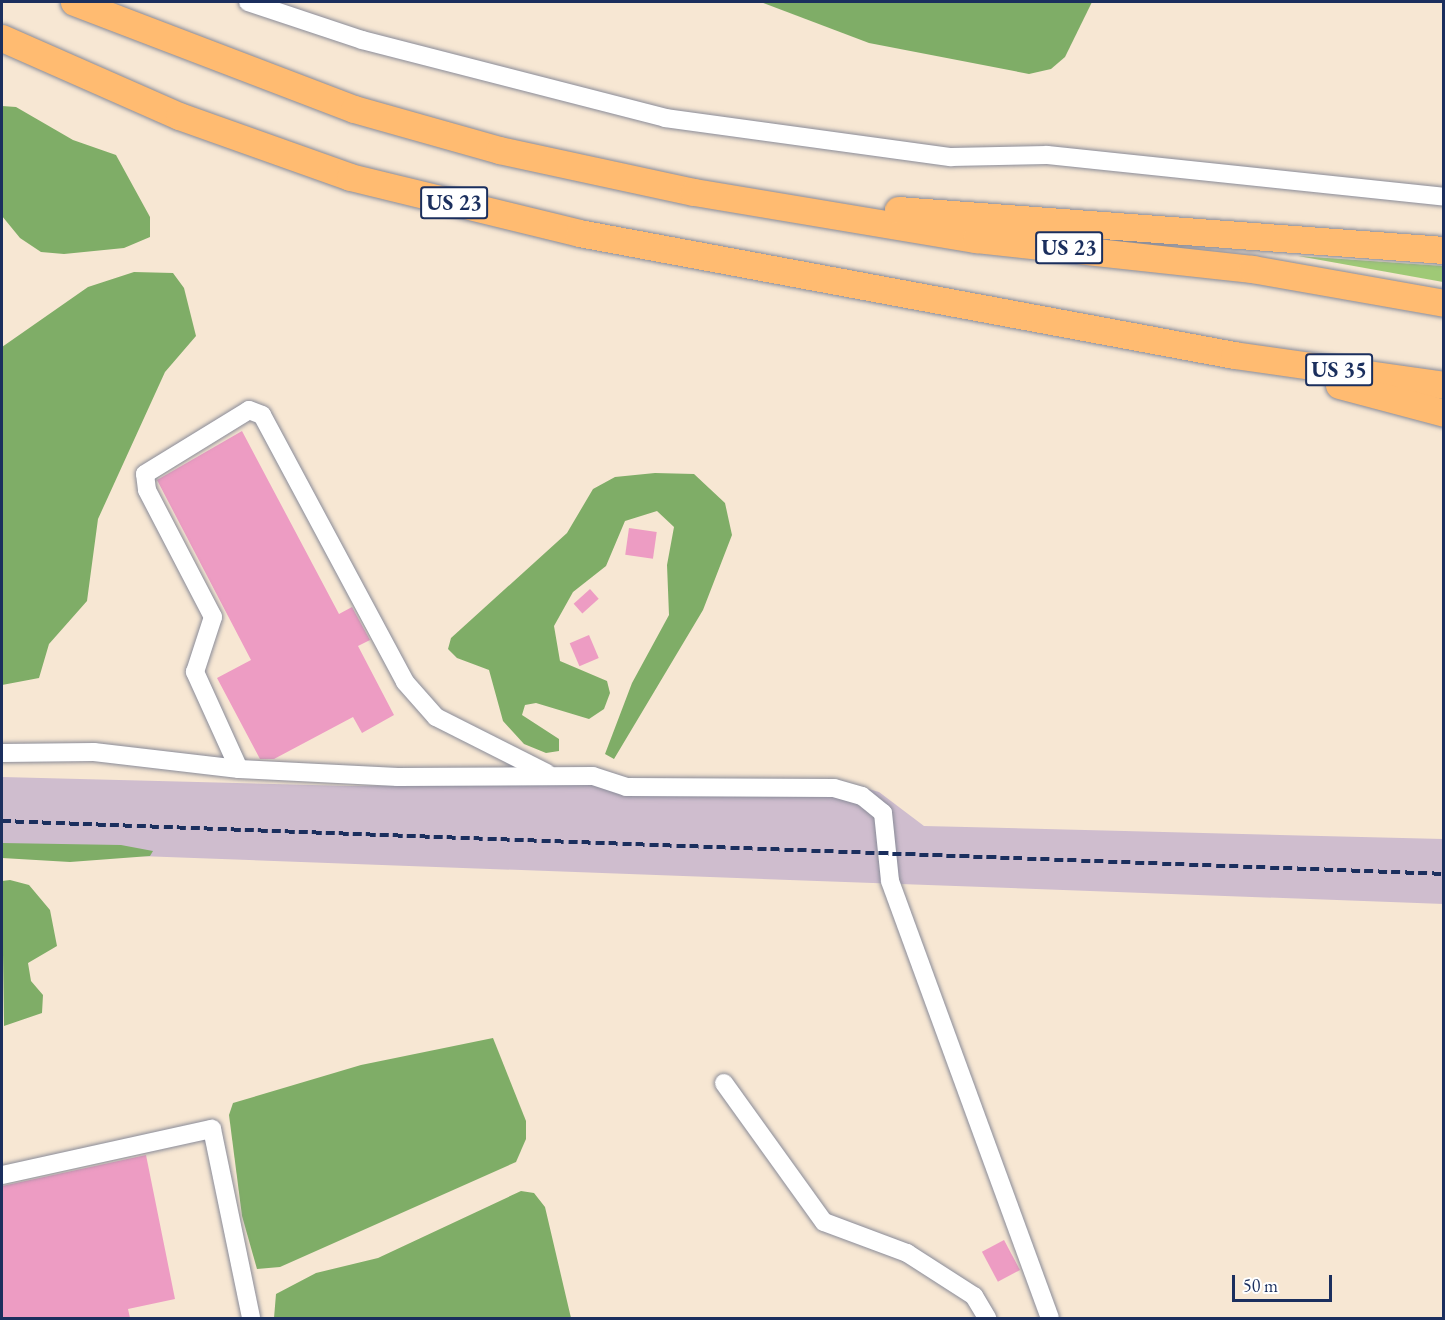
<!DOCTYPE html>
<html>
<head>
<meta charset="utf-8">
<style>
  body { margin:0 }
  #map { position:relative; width:1445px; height:1320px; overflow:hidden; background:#f7e7d3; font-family:"EB Garamond",serif }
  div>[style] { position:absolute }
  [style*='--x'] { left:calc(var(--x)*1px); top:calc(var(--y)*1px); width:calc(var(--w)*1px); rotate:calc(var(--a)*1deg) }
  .industrial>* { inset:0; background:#cfbdce }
  .green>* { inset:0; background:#9fc976 }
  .forest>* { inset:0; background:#7fad67 }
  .building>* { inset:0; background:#ed9cc3; transform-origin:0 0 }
  .roads { filter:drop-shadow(0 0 2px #898b98) drop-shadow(0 0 2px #898b98) }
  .minor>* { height:18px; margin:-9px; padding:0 9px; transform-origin:9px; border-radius:9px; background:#fff }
  .highway>* { height:27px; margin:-13.5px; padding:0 13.5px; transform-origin:13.5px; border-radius:13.5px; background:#ffbb71 }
  .rail>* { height:4px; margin-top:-2px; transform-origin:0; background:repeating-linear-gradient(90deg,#1b2f5e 0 9px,transparent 0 13.5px) }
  span { translate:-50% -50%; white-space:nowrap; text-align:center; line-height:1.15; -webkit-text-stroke:5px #fff; paint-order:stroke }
  .shield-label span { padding:2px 4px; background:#fff; border:2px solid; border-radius:4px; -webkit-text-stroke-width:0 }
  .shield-label { font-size:22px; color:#1b2f5e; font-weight:700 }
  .frame { position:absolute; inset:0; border:3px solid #1b2f5e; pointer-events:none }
  .scale { position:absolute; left:1232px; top:1275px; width:100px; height:27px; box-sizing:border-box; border:3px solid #1b2f5e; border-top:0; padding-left:8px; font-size:18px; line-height:21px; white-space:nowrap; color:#1b2f5e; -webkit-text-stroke:4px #fff; paint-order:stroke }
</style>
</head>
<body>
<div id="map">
  <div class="industrial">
    <div style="clip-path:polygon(2px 777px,350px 786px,840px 781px,879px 792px,924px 826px,1443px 839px,1444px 904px,2px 851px)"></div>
  </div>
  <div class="green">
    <div style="clip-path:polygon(1298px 256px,1443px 266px,1443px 282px)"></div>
  </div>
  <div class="forest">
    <div style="clip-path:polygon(761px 2px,1092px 2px,1065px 57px,1051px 69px,1029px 74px,869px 43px)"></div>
    <div style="clip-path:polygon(2px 106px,16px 107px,73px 140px,116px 155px,150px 217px,150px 237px,124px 248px,64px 254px,41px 252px,20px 238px,2px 216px)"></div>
    <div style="clip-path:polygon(134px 272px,173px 273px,184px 288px,196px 336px,165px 372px,98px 519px,87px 601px,49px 644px,39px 678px,2px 685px,2px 347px,88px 287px)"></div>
    <div style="clip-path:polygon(655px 473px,694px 474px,725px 503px,732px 535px,703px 610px,614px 759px,605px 754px,632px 683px,669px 615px,667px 565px,674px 527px,657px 511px,625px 521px,606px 566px,573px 592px,554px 626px,560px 661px,607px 681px,610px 693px,604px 709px,589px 719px,536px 703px,525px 705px,522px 715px,559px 739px,559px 751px,546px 753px,524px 744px,503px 721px,489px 670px,457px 658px,448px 649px,451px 638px,567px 533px,593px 489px,615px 477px)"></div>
    <div style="clip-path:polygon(2px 843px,121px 845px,153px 851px,150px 856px,70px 862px,2px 858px)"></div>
    <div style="clip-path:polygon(10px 880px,29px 885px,50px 910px,57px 946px,28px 963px,31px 981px,43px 995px,42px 1013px,4px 1026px,2px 881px)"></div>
    <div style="clip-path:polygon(493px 1038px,526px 1121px,526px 1139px,516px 1162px,280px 1267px,257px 1269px,242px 1216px,229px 1115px,233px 1103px,361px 1065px)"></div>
    <div style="clip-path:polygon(521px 1191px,534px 1193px,545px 1207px,571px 1318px,274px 1318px,276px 1294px,316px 1273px,378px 1258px)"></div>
  </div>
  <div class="building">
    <div style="clip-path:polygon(242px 431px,339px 614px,352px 607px,370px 640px,358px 646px,394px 715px,362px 733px,353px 717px,274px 759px,260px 759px,217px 678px,251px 660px,157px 480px)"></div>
    <div style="left:629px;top:528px;width:28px;height:27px;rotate:8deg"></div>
    <div style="left:590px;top:589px;width:13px;height:22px;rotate:48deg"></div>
    <div style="left:589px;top:635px;width:25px;height:21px;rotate:67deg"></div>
    <div style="clip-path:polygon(146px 1155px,175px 1299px,128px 1309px,130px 1318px,2px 1318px,2px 1186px)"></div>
    <div style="left:1004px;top:1240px;width:34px;height:25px;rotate:62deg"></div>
  </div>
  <div class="roads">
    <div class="minor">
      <div style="--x:248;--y:2;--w:120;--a:18.4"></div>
      <div style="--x:362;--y:40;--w:313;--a:14.4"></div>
      <div style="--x:665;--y:118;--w:289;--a:7.8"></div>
      <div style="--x:951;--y:157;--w:96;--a:-1.2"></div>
      <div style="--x:1047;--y:155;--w:399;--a:6"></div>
      <div style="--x:2;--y:753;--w:92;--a:-0.6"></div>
      <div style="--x:94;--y:752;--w:146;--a:6.7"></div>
      <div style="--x:239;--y:769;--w:159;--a:2.9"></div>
      <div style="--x:398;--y:777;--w:195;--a:-0.3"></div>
      <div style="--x:593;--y:776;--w:35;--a:18"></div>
      <div style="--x:626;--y:787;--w:208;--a:0.3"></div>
      <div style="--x:834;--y:788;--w:29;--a:16"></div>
      <div style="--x:862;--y:796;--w:27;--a:39"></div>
      <div style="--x:883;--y:813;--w:68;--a:84.1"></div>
      <div style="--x:890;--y:881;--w:465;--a:69.9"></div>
      <div style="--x:239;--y:769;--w:107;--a:-114.4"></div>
      <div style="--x:195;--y:672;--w:58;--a:-71.9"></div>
      <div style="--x:213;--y:617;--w:143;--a:-117.5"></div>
      <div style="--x:147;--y:490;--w:16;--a:-97"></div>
      <div style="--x:145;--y:474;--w:122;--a:-31.6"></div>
      <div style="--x:249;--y:410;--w:14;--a:21"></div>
      <div style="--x:262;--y:415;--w:303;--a:61.8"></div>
      <div style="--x:405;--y:682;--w:47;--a:48.5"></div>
      <div style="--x:436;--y:717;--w:124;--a:26.8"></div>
      <div style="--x:724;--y:1083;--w:171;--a:54.3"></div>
      <div style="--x:824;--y:1222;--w:89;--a:20.5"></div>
      <div style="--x:907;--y:1253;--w:80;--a:32.7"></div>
      <div style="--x:974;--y:1296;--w:26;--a:59"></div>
      <div style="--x:2;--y:1175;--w:215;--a:-12.4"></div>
      <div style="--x:212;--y:1129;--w:193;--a:78.3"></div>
    </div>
    <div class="highway">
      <div style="--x:74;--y:2;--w:300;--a:20.9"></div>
      <div style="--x:354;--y:109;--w:151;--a:15.8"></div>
      <div style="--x:499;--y:150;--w:199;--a:12.2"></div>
      <div style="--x:694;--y:192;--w:286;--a:9.5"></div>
      <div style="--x:976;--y:239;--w:278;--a:6.2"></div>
      <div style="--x:1252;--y:269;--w:195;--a:10"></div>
      <div style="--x:2;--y:38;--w:193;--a:23.8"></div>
      <div style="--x:179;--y:116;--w:182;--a:19.6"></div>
      <div style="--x:350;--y:177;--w:236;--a:13.7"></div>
      <div style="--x:579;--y:233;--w:666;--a:10.55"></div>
      <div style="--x:1234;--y:355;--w:212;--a:8.1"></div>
      <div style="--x:898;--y:210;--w:547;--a:4.19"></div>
      <div style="--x:1339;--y:385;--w:109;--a:14.9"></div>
    </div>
  </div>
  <div class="rail">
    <div style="--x:2;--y:821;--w:1443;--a:2.1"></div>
  </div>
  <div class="shield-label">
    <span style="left:454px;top:203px">US 23</span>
    <span style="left:1069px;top:248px">US 23</span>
    <span style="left:1339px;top:370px">US 35</span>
  </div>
  <div class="frame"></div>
  <div class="scale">50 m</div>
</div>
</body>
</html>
